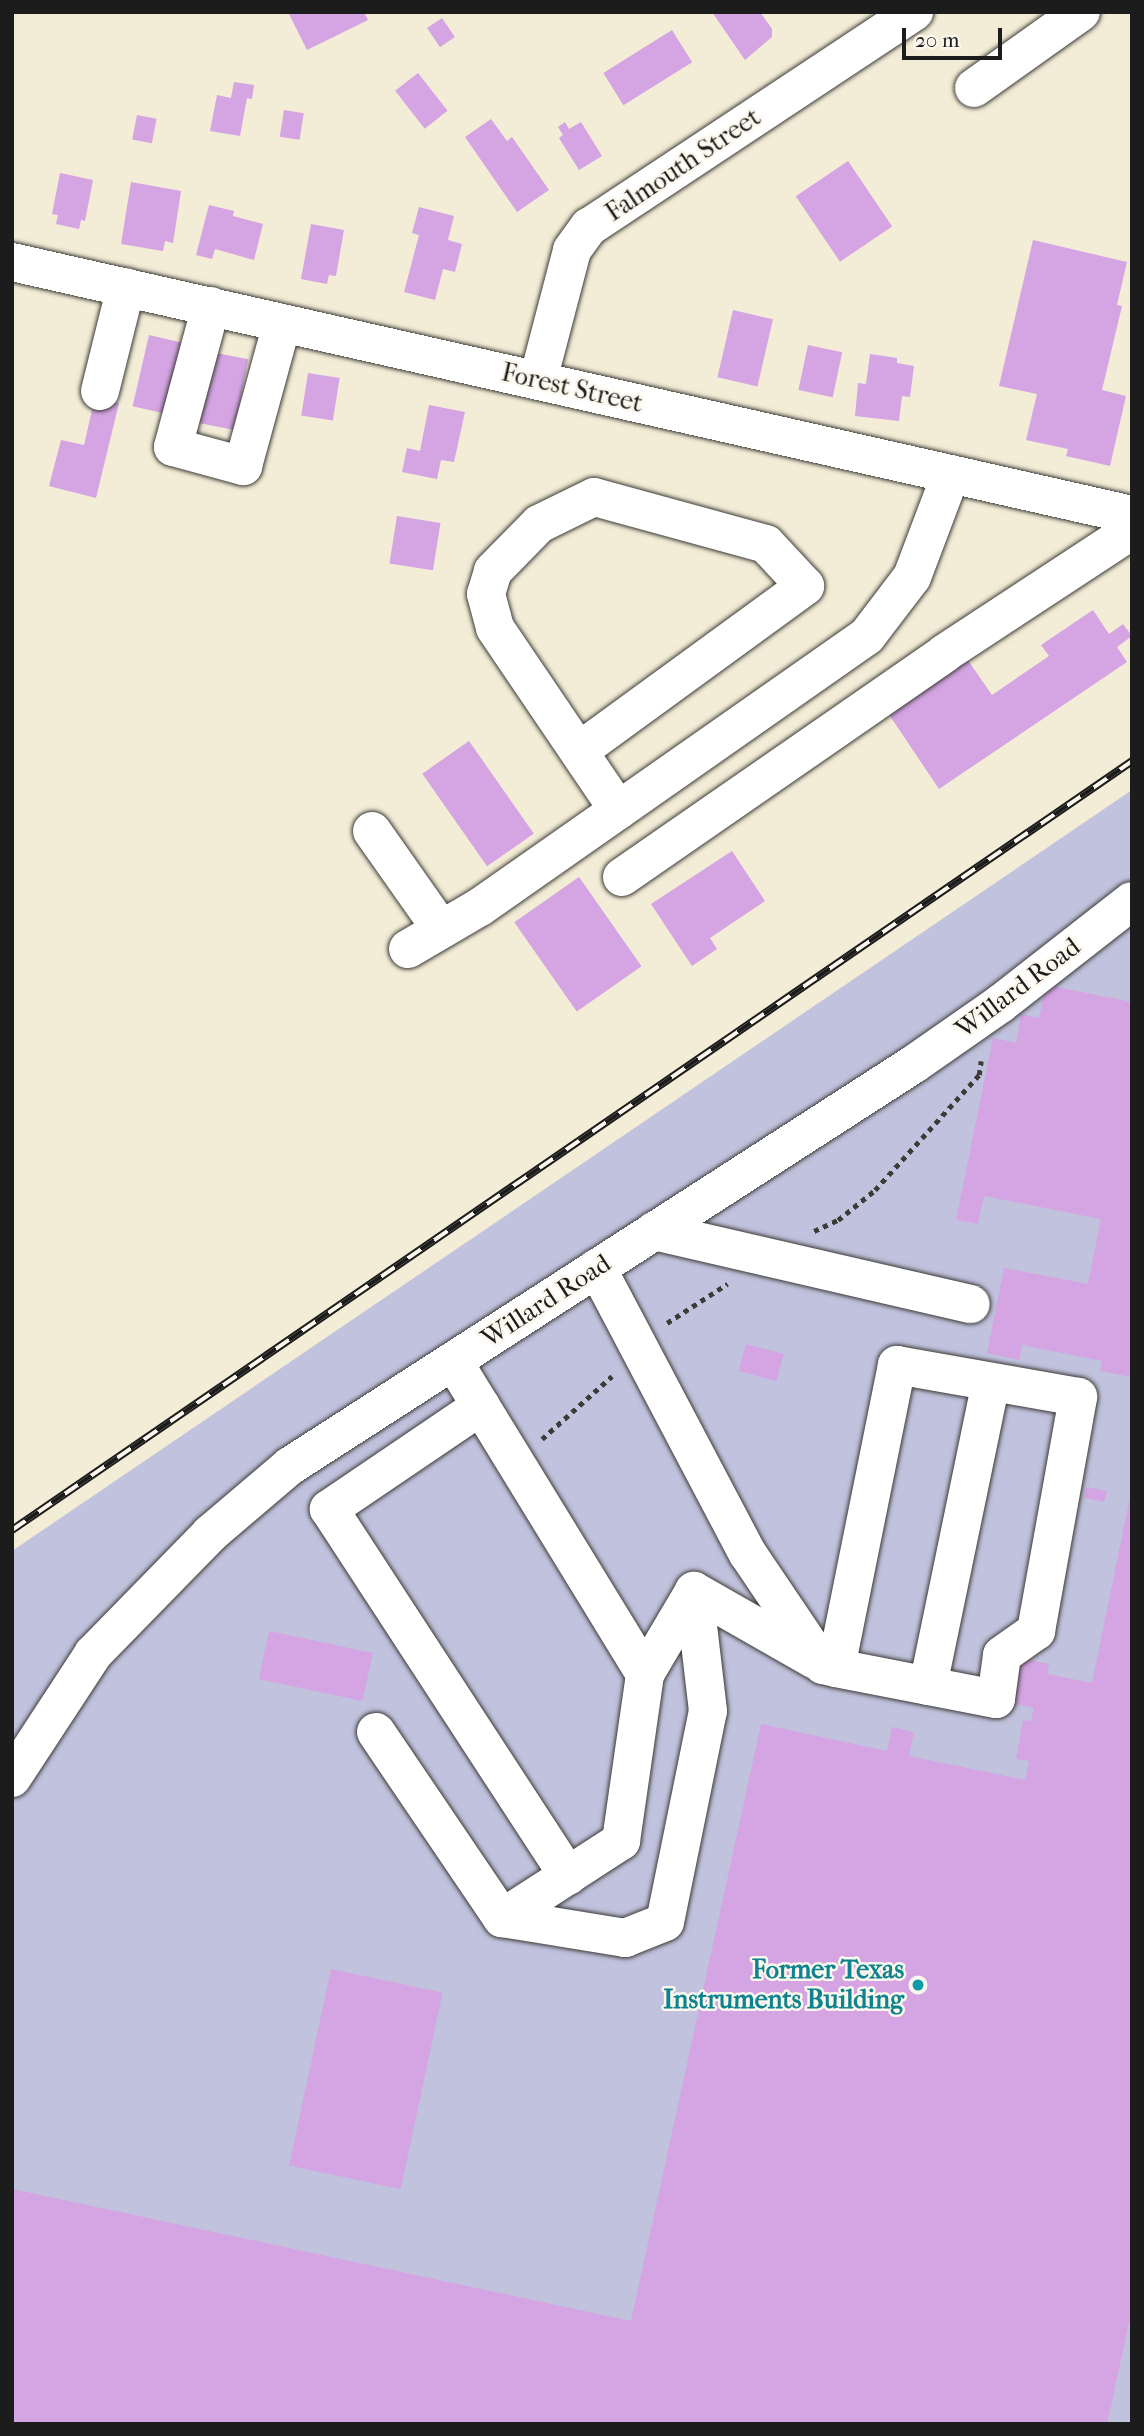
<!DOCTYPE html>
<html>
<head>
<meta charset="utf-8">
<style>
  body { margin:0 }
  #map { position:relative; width:1144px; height:2436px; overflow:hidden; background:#f3ecd6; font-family:"IM FELL French Canon",serif }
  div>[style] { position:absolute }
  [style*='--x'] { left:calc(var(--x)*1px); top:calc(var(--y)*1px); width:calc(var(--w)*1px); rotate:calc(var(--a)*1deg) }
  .industrial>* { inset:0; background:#c1c2dd }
  .building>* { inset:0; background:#d4a4e3; transform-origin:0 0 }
  .path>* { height:4.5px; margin-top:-2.25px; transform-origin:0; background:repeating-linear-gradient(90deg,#3c3b38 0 5px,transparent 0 10px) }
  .roads { filter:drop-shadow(0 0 2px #3c3b38) drop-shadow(0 0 2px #3c3b38) }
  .minor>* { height:38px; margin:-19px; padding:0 19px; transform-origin:19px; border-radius:19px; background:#fff }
  .major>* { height:38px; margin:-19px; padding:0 19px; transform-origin:19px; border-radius:19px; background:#fff }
  .rail>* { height:8px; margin-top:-4px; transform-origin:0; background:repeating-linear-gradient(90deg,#fbf7ec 0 16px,#1c1c1c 0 32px); box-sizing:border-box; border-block:2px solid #1c1c1c }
  .dots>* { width:19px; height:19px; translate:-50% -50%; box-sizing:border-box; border:4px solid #fbf7ec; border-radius:50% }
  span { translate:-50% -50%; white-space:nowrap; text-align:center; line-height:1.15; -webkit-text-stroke:5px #fbf7ec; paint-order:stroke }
  .street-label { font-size:26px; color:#1c1c1c }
  .culture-label { font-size:26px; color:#0d838f; font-weight:700 }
  .right { translate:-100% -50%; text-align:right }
  .frame { position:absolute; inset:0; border:14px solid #1c1c1c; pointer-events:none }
  .scale { position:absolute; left:902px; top:28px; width:100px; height:32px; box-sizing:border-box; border:4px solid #1c1c1c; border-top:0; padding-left:9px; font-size:21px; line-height:24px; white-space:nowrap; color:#1c1c1c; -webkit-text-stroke:5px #fbf7ec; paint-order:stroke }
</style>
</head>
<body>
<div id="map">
  <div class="industrial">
    <div style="clip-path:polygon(1132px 790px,1132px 2424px,12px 2424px,12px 1551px)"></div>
  </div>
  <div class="building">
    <div style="clip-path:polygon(288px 12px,364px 12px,368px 20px,307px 50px)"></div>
    <div style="clip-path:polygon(712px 12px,760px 12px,772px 29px,772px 37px,745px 60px)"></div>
    <div style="left:442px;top:18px;width:23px;height:18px;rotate:56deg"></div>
    <div style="left:672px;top:30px;width:38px;height:81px;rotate:58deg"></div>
    <div style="left:418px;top:73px;width:48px;height:29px;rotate:52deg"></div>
    <div style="clip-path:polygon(234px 82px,254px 85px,252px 99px,247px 98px,240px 136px,210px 131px,217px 95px,231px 98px)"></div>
    <div style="left:284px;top:110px;width:20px;height:27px;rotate:9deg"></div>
    <div style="left:137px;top:115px;width:20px;height:25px;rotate:11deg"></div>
    <div style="clip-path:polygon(491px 119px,507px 141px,512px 137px,549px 190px,517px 212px,465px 137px)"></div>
    <div style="clip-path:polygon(565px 122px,569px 129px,581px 122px,602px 156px,579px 170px,559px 138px,563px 135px,558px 127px)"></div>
    <div style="left:848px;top:161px;width:79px;height:63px;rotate:56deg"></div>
    <div style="clip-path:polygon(60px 173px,93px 180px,85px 221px,81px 220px,79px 229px,56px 224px,58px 215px,52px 214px)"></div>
    <div style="clip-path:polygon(131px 182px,181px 191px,173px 243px,165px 241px,163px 251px,121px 244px)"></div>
    <div style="clip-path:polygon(209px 205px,234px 211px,233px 216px,263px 224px,254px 260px,215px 249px,212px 259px,196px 255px)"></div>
    <div style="clip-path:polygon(419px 207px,454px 216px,448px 240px,462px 244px,455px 272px,443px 269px,435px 300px,404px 292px,419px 235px,412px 233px)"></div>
    <div style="clip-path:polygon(311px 224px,344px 230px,336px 276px,329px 275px,327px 284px,301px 279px)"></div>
    <div style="clip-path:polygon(1033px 240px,1127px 262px,1117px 305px,1122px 306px,1102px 390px,1126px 396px,1110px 466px,1066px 456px,1068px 449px,1026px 440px,1037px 394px,999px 386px)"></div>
    <div style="left:733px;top:310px;width:41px;height:69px;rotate:13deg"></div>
    <div style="left:149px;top:335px;width:41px;height:73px;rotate:13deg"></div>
    <div style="left:808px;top:345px;width:35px;height:46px;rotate:12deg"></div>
    <div style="left:206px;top:351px;width:43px;height:72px;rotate:11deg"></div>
    <div style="clip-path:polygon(870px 354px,897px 358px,897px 363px,914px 366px,910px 397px,902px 396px,899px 421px,855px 416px,858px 383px,866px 384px)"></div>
    <div style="left:308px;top:373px;width:32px;height:43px;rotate:9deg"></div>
    <div style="clip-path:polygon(95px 397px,119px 403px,96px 498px,49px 486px,61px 440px,84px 445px)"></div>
    <div style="clip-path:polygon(429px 405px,465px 412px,454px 462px,441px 460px,437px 479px,402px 472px,407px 448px,420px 451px)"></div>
    <div style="left:397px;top:516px;width:44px;height:48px;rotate:9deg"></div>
    <div style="clip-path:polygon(1093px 610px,1109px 634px,1123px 624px,1132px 636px,1117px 647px,1127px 662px,939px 789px,886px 710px,965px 656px,992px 695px,1049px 656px,1041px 645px)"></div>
    <div style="left:469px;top:741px;width:113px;height:57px;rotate:55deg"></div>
    <div style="clip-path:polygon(732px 851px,765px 901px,710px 938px,717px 949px,692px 966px,651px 904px)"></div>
    <div style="left:579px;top:877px;width:109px;height:79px;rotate:55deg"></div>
    <div style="clip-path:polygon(1046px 985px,1132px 1002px,1132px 1377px,1100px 1371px,1102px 1361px,1022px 1345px,1019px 1360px,987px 1353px,1004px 1268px,1088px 1284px,1101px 1219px,984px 1196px,978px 1224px,956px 1220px,993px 1038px,1016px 1043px,1021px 1014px,1039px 1018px)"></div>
    <div style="left:746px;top:1344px;width:39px;height:28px;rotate:15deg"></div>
    <div style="left:1086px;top:1487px;width:21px;height:11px;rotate:11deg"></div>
    <div style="clip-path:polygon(1131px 1492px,1132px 2309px,1107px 2424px,12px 2424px,12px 2189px,631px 2321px,761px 1724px,887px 1751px,892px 1727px,914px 1732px,909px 1756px,1025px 1780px,1029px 1761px,1016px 1759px,1023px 1720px,1031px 1721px,1034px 1708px,1005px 1702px,1014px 1657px,1049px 1664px,1047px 1674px,1092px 1683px)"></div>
    <div style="left:269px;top:1631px;width:106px;height:49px;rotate:12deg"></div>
    <div style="left:331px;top:1969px;width:114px;height:201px;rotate:12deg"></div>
  </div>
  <div class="path">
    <div style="--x:814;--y:1231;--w:26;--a:-25"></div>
    <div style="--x:838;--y:1220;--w:48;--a:-39"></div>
    <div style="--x:875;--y:1190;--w:155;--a:-47.9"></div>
    <div style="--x:979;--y:1075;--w:14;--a:-82"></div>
    <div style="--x:667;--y:1323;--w:72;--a:-33"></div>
    <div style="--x:542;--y:1439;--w:94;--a:-42"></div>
  </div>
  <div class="roads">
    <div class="minor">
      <div style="--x:974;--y:88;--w:131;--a:-35.4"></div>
      <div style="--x:211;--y:306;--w:146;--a:105.1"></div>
      <div style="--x:173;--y:447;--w:73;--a:15.2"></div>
      <div style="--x:243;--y:466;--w:148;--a:-74.7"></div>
      <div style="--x:538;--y:380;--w:134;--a:-75.3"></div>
      <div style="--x:572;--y:250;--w:29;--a:-54"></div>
      <div style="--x:589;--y:227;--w:390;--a:-33.5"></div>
      <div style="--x:100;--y:391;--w:107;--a:-76"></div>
      <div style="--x:579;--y:751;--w:280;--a:-36.1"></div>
      <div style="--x:805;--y:586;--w:57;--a:-132.9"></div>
      <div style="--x:766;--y:544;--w:178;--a:-164.7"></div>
      <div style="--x:594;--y:497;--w:61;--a:153.9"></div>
      <div style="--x:539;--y:524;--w:66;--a:134.4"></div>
      <div style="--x:493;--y:571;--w:24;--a:107"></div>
      <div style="--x:486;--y:594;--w:35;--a:75"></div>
      <div style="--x:495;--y:628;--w:220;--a:55.9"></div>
      <div style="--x:372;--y:831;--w:120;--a:54.9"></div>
      <div style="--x:622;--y:877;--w:393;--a:-34.7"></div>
      <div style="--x:945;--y:653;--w:224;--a:-33.3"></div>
      <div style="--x:408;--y:949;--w:83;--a:-30.3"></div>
      <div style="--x:480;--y:907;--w:472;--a:-35"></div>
      <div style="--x:867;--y:636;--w:74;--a:-52.7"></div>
      <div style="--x:912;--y:577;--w:110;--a:-69.3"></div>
      <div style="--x:654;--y:1231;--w:325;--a:13"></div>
      <div style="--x:597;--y:1268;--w:323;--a:62.2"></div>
      <div style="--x:748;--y:1554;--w:134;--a:56"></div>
      <div style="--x:823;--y:1665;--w:13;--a:13"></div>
      <div style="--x:836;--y:1668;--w:163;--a:11"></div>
      <div style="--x:996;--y:1699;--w:44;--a:-82.2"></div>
      <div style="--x:1002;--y:1655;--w:42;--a:-35.2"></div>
      <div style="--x:1036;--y:1631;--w:238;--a:-79.8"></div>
      <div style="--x:1078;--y:1397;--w:184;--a:-170"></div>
      <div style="--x:897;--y:1365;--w:309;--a:101.4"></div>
      <div style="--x:481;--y:1406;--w:184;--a:145.9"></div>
      <div style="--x:329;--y:1509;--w:438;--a:56.9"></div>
      <div style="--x:645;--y:1674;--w:96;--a:-59.4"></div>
      <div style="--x:694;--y:1591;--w:139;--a:29.7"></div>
      <div style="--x:928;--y:1686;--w:310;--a:-78.3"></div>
      <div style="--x:376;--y:1732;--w:225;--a:55.9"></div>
      <div style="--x:502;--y:1918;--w:142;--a:-32.9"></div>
      <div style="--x:621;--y:1841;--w:169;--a:-81.8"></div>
      <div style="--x:645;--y:1674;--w:367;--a:-121.5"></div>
      <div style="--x:12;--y:1778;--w:148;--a:-56.8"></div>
      <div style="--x:93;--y:1654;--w:168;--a:-45.7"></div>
      <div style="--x:210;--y:1534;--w:105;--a:-40.4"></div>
      <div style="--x:290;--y:1466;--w:742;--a:-32.79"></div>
      <div style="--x:914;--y:1064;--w:105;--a:-34.9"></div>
      <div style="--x:1000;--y:1004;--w:167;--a:-38"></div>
      <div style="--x:502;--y:1918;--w:125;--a:9.2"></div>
      <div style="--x:625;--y:1938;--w:43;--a:-21.8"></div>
      <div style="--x:665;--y:1922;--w:215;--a:-78.5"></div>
      <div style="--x:708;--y:1711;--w:121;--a:-96.7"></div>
    </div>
    <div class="major">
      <div style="--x:12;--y:262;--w:1148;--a:12.73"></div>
    </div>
  </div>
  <div class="rail">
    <div style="--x:12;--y:1530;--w:1359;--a:-34.47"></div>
  </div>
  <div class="dots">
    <div style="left:918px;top:1985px;background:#0f9aa8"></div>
  </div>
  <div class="street-label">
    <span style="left:683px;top:165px;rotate:-34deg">Falmouth Street</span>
    <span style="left:572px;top:388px;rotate:13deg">Forest Street</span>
    <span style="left:1018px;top:988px;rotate:-37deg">Willard Road</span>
    <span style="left:546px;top:1301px;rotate:-33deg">Willard Road</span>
  </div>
  <div class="culture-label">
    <span class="right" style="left:904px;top:1985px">Former Texas<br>Instruments Building</span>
  </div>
  <div class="frame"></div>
  <div class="scale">20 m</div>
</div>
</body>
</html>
